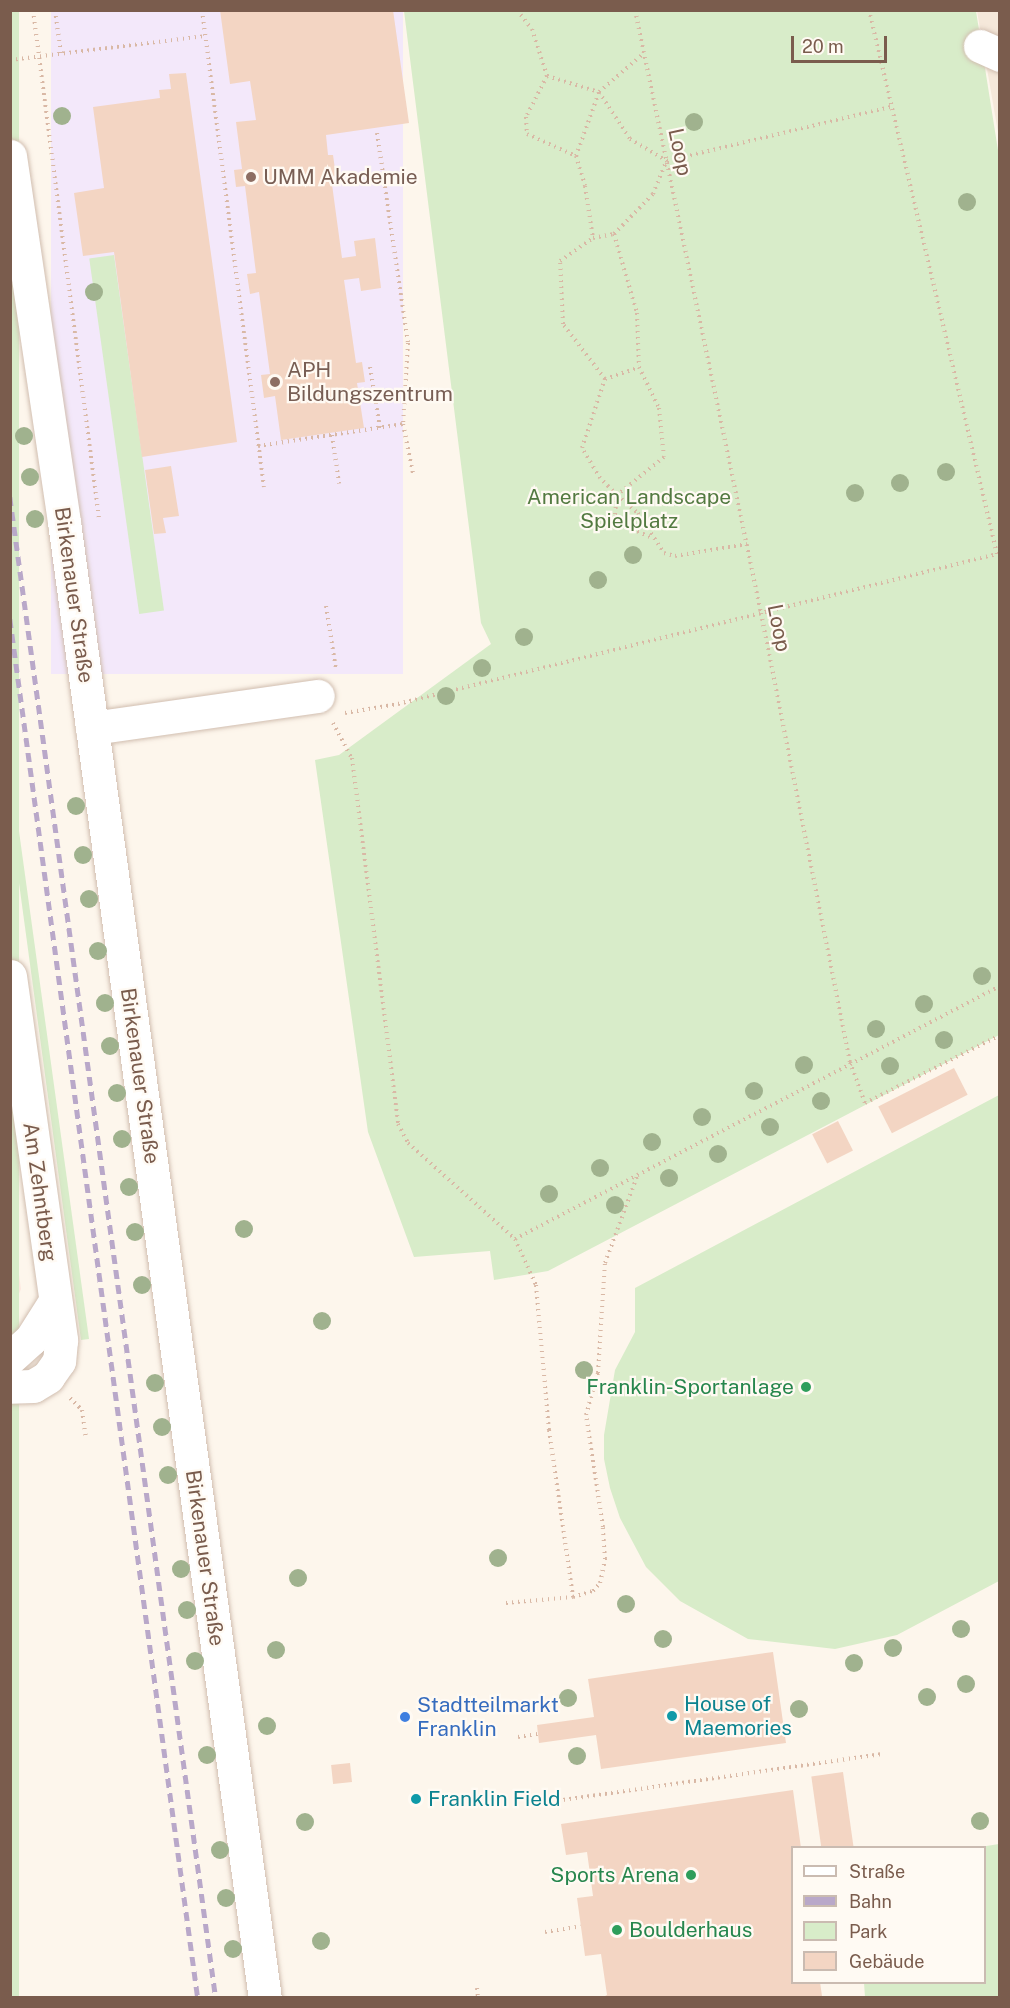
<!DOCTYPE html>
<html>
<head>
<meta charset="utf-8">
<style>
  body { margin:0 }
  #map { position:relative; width:1010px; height:2008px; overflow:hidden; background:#fdf6ec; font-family:"Public Sans",sans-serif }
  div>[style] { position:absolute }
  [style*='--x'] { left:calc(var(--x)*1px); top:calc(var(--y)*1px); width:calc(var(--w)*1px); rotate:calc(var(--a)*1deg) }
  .residential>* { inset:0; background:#f5e8da }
  .commercial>* { inset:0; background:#fde8e0 }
  .education>* { inset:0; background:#f3e8fa; transform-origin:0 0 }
  .green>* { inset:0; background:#d8ecc9; transform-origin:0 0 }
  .building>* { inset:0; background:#f3d5c3; transform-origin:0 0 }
  .path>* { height:4px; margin-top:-2px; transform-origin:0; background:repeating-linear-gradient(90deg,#d9b8a5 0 1.5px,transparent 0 6px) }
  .roads { filter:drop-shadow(0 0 2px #d1beb0) drop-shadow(0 0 2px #d1beb0) }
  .minor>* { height:33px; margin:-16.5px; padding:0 16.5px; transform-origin:16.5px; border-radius:16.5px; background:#fff }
  .rail>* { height:4.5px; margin-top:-2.25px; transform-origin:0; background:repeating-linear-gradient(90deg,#b9a8c9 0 9px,transparent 0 15px) }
  .trees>* { width:18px; height:18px; margin:-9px; border-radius:50%; background:#a0b28e }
  .dots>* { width:16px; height:16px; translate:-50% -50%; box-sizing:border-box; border:3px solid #fffaf3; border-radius:50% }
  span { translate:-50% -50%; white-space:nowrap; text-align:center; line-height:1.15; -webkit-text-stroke:4.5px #fffaf3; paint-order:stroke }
  .street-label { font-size:21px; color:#7a5c4d }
  .education-label { font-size:21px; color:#785e54 }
  .left { translate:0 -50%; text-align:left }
  .park-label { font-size:21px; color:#537a41 }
  .leisure-label { font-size:21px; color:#27864d }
  .right { translate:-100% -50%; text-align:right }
  .culture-label { font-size:21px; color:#0d838f }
  .shop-label { font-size:21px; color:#366cbe }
  .frame { position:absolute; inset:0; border:12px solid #7a5c4d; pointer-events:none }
  .legend { position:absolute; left:791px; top:1846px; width:195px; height:138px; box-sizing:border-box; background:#fffaf3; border:2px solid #cabbb1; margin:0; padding:8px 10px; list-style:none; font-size:18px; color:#7a5c4d }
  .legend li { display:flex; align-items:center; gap:12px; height:30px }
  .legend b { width:30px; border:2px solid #cabbb1 }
  .scale { position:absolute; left:791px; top:36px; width:96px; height:27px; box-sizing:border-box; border:3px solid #7a5c4d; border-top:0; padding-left:8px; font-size:18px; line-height:21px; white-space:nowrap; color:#7a5c4d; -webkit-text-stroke:4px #fffaf3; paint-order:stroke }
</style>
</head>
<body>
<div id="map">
  <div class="residential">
    <div style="clip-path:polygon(977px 11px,999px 11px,999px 138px)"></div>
  </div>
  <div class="commercial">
    <div style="clip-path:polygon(10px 1209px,21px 1289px,11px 1313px,10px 1313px)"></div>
  </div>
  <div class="education">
    <div style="left:51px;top:11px;width:352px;height:663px"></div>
  </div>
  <div class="green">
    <div style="left:10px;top:11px;width:9px;height:2003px"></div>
    <div style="clip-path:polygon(404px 11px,976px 11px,1000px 163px,999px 1035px,548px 1271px,494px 1280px,490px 1251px,414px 1257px,368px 1132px,315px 760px,339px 755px,491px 644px,481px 623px)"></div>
    <div style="left:114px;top:255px;width:359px;height:25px;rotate:82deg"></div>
    <div style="clip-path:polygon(10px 766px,89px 1339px,81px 1340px,11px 824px)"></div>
    <div style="clip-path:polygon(999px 1095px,999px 1581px,897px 1635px,835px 1649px,748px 1639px,680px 1601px,646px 1567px,620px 1518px,610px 1488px,604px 1459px,604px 1435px,615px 1370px,635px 1332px,635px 1288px)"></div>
    <div style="clip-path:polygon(999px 1844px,999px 1997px,865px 1997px,864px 1983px,984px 1982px,984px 1848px,980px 1847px)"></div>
  </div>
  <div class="building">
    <div style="clip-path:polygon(220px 10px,393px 10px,409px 123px,326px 135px,328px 155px,333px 155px,336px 176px,331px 177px,342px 258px,356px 256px,354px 241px,375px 238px,381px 288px,361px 291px,359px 278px,344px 280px,356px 363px,362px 362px,365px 382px,357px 383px,364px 428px,281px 440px,275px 396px,264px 398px,261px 375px,270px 374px,259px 292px,250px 294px,247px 274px,256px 273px,245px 186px,236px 187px,234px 170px,242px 169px,236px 122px,256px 120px,250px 81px,230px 84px)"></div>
    <div style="clip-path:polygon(186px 73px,237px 442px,142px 457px,114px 252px,83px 256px,74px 193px,104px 188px,93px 107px,160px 98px,159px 90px,171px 89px,169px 74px)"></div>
    <div style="clip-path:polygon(171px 466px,179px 516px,163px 518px,166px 533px,154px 534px,145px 470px)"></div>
    <div style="left:954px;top:1068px;width:30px;height:85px;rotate:63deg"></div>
    <div style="left:838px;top:1121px;width:33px;height:29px;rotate:63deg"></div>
    <div style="clip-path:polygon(773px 1652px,786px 1743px,601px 1769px,596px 1735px,539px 1743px,537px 1725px,594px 1717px,588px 1679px)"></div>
    <div style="left:350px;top:1763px;width:19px;height:19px;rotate:84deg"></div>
    <div style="left:843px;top:1772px;width:77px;height:32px;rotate:82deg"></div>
    <div style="clip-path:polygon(793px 1790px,801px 1848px,792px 1848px,792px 1982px,820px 1982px,822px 1996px,601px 1998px,607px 1995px,601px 1954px,585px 1956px,577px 1898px,593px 1896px,587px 1852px,566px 1855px,561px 1824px)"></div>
  </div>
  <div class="path">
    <div style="--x:33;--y:10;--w:512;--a:82.6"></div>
    <div style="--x:55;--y:10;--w:44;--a:82.2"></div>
    <div style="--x:202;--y:10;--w:481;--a:82.6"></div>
    <div style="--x:517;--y:10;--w:24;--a:52"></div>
    <div style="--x:532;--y:29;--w:49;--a:72.3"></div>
    <div style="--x:547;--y:76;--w:54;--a:17.1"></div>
    <div style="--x:599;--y:92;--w:56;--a:56.6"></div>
    <div style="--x:630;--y:139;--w:43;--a:30.7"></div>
    <div style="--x:667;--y:161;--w:230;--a:-13.6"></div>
    <div style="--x:635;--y:10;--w:616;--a:78.2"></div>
    <div style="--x:761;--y:613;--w:458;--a:78.8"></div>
    <div style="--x:850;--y:1062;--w:44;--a:69.9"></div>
    <div style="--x:865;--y:1103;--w:151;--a:-26.7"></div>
    <div style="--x:10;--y:60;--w:196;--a:-7"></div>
    <div style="--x:547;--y:76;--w:46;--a:117.1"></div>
    <div style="--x:526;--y:117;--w:17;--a:87"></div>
    <div style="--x:527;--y:134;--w:54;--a:24.2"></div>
    <div style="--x:576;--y:156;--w:31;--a:73"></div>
    <div style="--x:585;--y:186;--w:53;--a:81.3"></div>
    <div style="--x:377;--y:133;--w:212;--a:81.6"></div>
    <div style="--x:408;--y:343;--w:81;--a:93.5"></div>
    <div style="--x:403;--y:424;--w:50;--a:78.5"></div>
    <div style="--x:576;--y:156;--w:68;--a:-70.2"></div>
    <div style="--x:599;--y:92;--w:60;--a:-40.9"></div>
    <div style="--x:614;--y:234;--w:82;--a:73.8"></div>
    <div style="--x:637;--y:313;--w:54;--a:87.9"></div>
    <div style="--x:639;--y:367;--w:46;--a:64"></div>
    <div style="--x:659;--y:408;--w:49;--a:84.2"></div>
    <div style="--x:664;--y:457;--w:60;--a:141"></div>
    <div style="--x:617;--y:495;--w:24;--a:-135"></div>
    <div style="--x:600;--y:478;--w:35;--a:-121"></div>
    <div style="--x:582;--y:448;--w:73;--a:-71.6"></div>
    <div style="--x:605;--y:379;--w:69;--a:-127.4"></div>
    <div style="--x:563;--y:324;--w:63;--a:-92.7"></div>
    <div style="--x:560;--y:261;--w:40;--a:-34.9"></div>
    <div style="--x:593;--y:238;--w:21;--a:-11"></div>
    <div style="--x:614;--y:234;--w:56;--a:-45.7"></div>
    <div style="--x:653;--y:194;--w:35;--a:-68"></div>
    <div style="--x:370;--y:367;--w:62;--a:80.7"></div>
    <div style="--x:605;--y:379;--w:36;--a:-19"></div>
    <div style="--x:332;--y:435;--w:49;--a:81.7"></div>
    <div style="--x:258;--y:446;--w:147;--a:-8.6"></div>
    <div style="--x:617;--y:495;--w:28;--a:41"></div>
    <div style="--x:638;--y:513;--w:48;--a:57"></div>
    <div style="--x:664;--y:553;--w:11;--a:15"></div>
    <div style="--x:675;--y:556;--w:73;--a:-9.5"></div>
    <div style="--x:617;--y:495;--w:20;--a:96"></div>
    <div style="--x:615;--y:515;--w:11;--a:56"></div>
    <div style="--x:621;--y:524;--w:34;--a:24"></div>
    <div style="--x:326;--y:606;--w:64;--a:81"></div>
    <div style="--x:345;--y:713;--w:54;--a:-9.6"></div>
    <div style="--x:398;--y:704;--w:617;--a:-14.06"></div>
    <div style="--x:997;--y:554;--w:559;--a:-103.24"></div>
    <div style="--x:333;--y:723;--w:40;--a:62"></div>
    <div style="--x:352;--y:758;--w:369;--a:82.8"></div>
    <div style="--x:398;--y:1124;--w:21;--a:62"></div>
    <div style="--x:408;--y:1143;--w:144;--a:41.9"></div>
    <div style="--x:515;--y:1239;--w:51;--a:65.5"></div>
    <div style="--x:536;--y:1285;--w:146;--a:84.9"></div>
    <div style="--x:549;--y:1430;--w:169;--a:81.8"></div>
    <div style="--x:515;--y:1239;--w:547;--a:-27.55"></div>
    <div style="--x:70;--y:1398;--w:17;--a:45"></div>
    <div style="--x:82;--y:1410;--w:27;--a:82"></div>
    <div style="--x:506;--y:1603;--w:67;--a:-5.1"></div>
    <div style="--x:573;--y:1597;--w:21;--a:-17"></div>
    <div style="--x:593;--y:1591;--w:11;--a:-49"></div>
    <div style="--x:600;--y:1583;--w:25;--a:-78"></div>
    <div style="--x:605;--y:1559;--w:32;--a:-94"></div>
    <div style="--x:603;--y:1527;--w:113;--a:-98.6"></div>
    <div style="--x:586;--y:1415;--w:44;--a:-74.1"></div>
    <div style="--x:598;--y:1373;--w:110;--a:-86.4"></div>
    <div style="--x:605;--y:1263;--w:95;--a:-69.7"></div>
    <div style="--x:518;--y:1737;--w:20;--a:-9"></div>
    <div style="--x:528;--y:1805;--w:356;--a:-8.2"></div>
    <div style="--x:545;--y:1932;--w:36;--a:-9"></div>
    <div style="--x:477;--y:1988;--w:10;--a:84"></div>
  </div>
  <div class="roads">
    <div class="minor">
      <div style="--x:980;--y:46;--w:22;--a:24"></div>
      <div style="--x:10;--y:156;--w:370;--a:81.6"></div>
      <div style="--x:64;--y:522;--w:1490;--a:82.25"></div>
      <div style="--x:92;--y:728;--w:228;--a:-8.1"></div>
      <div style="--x:10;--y:976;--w:368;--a:82"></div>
      <div style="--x:61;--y:1340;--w:21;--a:95"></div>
      <div style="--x:59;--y:1361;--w:19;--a:125"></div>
      <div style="--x:48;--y:1377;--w:17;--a:149"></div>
      <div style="--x:33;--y:1386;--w:23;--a:178"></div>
      <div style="--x:10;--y:1358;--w:28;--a:-42"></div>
      <div style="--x:31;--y:1339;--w:45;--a:-57.7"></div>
    </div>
  </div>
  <div class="rail">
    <div style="--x:10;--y:497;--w:1515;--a:82.19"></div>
    <div style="--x:10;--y:619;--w:1392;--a:82.24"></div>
  </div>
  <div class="trees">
    <div style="left:62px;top:116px"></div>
    <div style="left:694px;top:122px"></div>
    <div style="left:967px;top:202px"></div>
    <div style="left:94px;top:292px"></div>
    <div style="left:24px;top:436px"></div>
    <div style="left:946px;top:472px"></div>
    <div style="left:30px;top:477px"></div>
    <div style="left:900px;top:483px"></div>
    <div style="left:855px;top:493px"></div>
    <div style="left:35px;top:519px"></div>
    <div style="left:633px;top:555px"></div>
    <div style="left:598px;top:580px"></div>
    <div style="left:524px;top:637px"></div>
    <div style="left:482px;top:668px"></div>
    <div style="left:446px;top:696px"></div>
    <div style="left:76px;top:806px"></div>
    <div style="left:83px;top:855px"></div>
    <div style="left:89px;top:899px"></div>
    <div style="left:98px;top:951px"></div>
    <div style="left:982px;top:976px"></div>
    <div style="left:105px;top:1003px"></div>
    <div style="left:924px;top:1004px"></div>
    <div style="left:876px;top:1029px"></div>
    <div style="left:944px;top:1040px"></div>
    <div style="left:110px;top:1046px"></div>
    <div style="left:804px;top:1065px"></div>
    <div style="left:890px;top:1066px"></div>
    <div style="left:754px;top:1091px"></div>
    <div style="left:117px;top:1093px"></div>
    <div style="left:821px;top:1101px"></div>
    <div style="left:702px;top:1117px"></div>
    <div style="left:770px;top:1127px"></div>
    <div style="left:122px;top:1139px"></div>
    <div style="left:652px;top:1142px"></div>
    <div style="left:718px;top:1154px"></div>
    <div style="left:600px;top:1168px"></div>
    <div style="left:669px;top:1178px"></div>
    <div style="left:129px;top:1187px"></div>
    <div style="left:549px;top:1194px"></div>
    <div style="left:615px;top:1205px"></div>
    <div style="left:244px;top:1229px"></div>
    <div style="left:135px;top:1232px"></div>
    <div style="left:142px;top:1285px"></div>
    <div style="left:322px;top:1321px"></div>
    <div style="left:584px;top:1370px"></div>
    <div style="left:155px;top:1383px"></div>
    <div style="left:162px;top:1427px"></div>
    <div style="left:168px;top:1475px"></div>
    <div style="left:498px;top:1558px"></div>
    <div style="left:181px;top:1569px"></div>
    <div style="left:298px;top:1578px"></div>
    <div style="left:626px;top:1604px"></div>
    <div style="left:187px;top:1610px"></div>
    <div style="left:961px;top:1629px"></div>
    <div style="left:663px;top:1639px"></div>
    <div style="left:893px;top:1648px"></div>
    <div style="left:276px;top:1650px"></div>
    <div style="left:195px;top:1661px"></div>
    <div style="left:854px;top:1663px"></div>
    <div style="left:966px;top:1684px"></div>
    <div style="left:927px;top:1697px"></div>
    <div style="left:568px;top:1698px"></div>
    <div style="left:799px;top:1709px"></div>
    <div style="left:267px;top:1726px"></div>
    <div style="left:207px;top:1755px"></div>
    <div style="left:577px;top:1756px"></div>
    <div style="left:980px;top:1821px"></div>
    <div style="left:305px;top:1822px"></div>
    <div style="left:220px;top:1850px"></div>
    <div style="left:226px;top:1898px"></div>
    <div style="left:321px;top:1941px"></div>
    <div style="left:233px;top:1949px"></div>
  </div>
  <div class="dots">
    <div style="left:251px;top:177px;background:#8d6e63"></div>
    <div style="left:275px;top:382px;background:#8d6e63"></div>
    <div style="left:806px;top:1387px;background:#2e9e5b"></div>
    <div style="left:672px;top:1716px;background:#0f9aa8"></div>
    <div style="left:405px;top:1717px;background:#3f7fe0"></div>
    <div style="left:416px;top:1799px;background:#0f9aa8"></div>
    <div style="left:691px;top:1875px;background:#2e9e5b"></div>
    <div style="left:617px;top:1930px;background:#2e9e5b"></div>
  </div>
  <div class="street-label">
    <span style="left:680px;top:152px;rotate:78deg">Loop</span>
    <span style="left:74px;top:595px;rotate:82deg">Birkenauer Straße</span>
    <span style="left:779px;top:628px;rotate:79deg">Loop</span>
    <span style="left:140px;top:1076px;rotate:82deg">Birkenauer Straße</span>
    <span style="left:40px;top:1192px;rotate:82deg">Am Zehntberg</span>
    <span style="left:205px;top:1558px;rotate:82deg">Birkenauer Straße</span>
  </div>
  <div class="education-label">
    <span class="left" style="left:263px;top:177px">UMM Akademie</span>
    <span class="left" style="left:287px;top:382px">APH<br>Bildungszentrum</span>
  </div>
  <div class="park-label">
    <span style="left:629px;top:509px">American Landscape<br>Spielplatz</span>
  </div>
  <div class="leisure-label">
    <span class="right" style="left:794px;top:1387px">Franklin-Sportanlage</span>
    <span class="right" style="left:679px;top:1875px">Sports Arena</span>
    <span class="left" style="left:629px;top:1930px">Boulderhaus</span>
  </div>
  <div class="culture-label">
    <span class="left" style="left:684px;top:1716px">House of<br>Maemories</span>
    <span class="left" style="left:428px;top:1799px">Franklin Field</span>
  </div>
  <div class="shop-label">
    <span class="left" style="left:417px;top:1717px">Stadtteilmarkt<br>Franklin</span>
  </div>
  <div class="frame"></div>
  <ul class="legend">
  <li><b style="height:8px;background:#fff"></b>Straße</li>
  <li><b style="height:8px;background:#b9a8c9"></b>Bahn</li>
  <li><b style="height:16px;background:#d8ecc9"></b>Park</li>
  <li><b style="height:16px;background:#f3d5c3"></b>Gebäude</li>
  </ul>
  <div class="scale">20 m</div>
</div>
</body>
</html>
